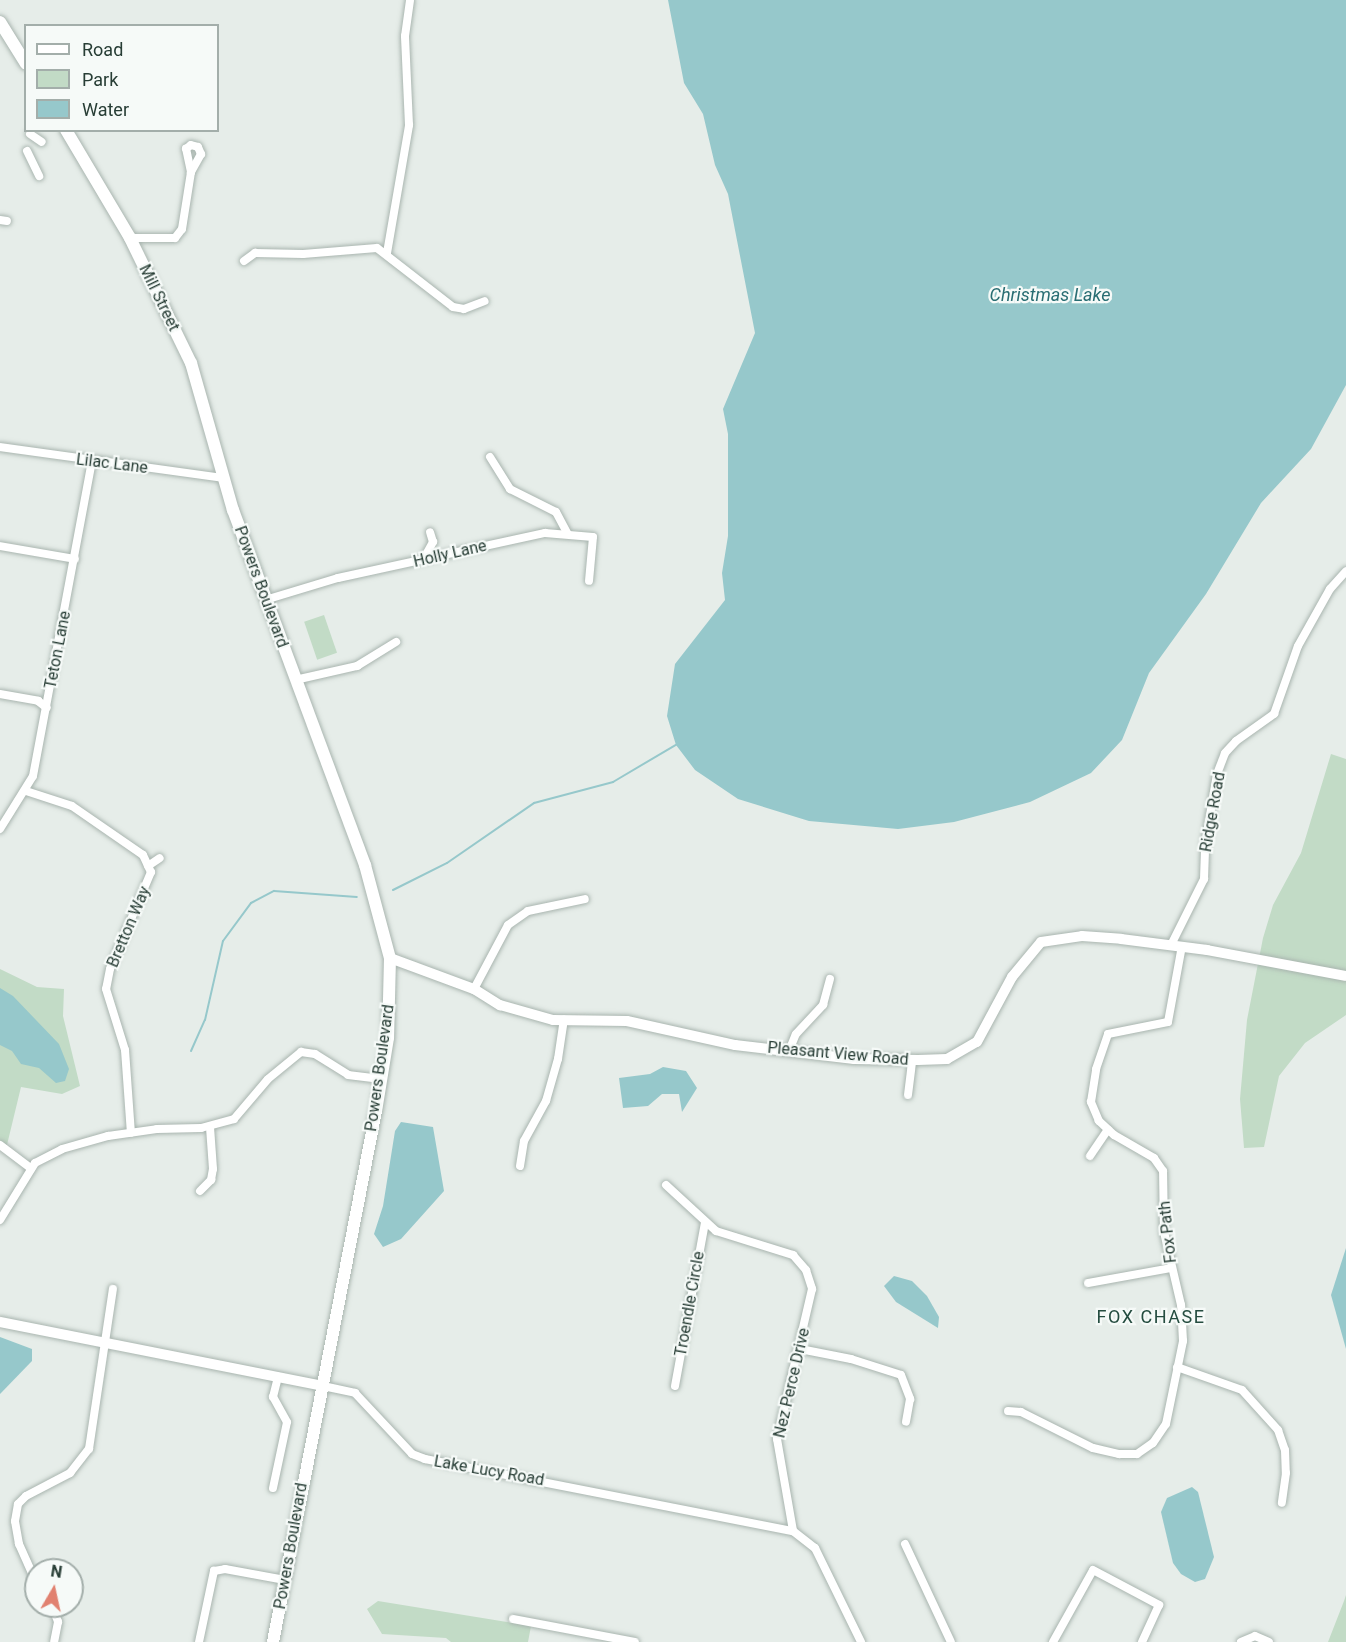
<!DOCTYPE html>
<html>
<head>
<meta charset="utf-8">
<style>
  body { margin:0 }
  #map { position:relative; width:1346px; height:1642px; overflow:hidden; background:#e6ede9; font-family:Roboto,sans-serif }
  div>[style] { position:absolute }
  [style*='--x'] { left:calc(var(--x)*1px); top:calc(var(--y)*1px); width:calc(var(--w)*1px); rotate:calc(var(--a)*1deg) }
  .green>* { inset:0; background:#c2dbc6; transform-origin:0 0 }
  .water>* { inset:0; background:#96c8cb }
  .stream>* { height:2px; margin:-1px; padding:0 1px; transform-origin:1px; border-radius:1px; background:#96c8cb }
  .roads { filter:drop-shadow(0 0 2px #a9b5af) drop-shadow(0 0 2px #a9b5af) }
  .minor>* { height:8px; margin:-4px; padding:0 4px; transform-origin:4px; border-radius:4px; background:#fff }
  .tertiary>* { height:10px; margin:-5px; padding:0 5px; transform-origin:5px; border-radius:5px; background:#fff }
  .secondary>* { height:12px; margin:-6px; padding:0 6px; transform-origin:6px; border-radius:6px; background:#fff }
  span { translate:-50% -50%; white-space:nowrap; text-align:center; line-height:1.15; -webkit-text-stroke:4.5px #f6faf8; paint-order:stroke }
  .street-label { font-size:16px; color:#273d35 }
  .water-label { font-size:18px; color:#286d72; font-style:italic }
  .neighbourhood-label { font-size:18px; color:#254d40; letter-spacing:1.5px }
  .legend { position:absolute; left:24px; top:24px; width:195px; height:108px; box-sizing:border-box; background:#f6faf8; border:2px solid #a3aeaa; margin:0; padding:8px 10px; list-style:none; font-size:18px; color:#273d35 }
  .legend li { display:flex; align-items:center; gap:12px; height:30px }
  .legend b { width:30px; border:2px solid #a3aeaa }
  .north { position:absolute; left:24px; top:1558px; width:60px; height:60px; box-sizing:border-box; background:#f6faf8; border:2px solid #a3aeaa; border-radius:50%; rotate:9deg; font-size:16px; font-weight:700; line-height:24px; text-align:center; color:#273d35 }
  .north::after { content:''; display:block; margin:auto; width:21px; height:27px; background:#e18170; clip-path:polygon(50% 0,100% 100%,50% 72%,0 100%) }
</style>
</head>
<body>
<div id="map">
  <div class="green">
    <div style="left:324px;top:615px;width:40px;height:21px;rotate:71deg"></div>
    <div style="clip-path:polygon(1331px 754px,1346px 759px,1346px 1015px,1305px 1043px,1279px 1076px,1264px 1147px,1244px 1148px,1240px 1099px,1247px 1020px,1263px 938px,1273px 905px,1301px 853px)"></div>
    <div style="clip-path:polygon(0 969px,37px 987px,64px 989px,63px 1016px,80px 1086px,62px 1094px,21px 1087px,6px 1149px,0 1145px)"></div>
    <div style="clip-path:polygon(1346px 1595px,1346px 1642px,1328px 1642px,1344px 1601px)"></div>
    <div style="clip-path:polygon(378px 1601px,531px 1626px,528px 1642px,451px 1642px,446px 1638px,382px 1634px,367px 1609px)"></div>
  </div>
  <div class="water">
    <div style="clip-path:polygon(668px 0,1346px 0,1346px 385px,1311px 449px,1261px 503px,1206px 594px,1149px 673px,1122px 740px,1091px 773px,1030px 802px,954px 822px,898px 829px,809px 821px,738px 799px,695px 770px,676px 745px,667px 716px,675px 664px,725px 600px,722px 573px,728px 536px,728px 434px,723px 409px,755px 333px,728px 194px,715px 165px,703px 114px,684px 83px)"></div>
    <div style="clip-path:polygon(0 988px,13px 996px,59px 1044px,69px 1069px,65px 1081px,56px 1083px,39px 1068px,21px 1064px,12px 1051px,0 1045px)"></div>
    <div style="clip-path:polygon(663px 1067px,686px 1071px,697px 1088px,682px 1112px,679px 1094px,662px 1094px,648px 1106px,623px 1108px,619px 1078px,650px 1074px)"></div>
    <div style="clip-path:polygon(401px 1122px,433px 1127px,444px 1191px,401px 1239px,383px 1247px,374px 1234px,383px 1206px,395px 1131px)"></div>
    <div style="clip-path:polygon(1346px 1248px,1346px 1349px,1331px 1295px)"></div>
    <div style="clip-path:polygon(894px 1276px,912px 1281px,927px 1296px,939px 1317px,938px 1328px,896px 1302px,884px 1286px)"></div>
    <div style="clip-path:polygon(0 1337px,32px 1349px,32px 1361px,0 1394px)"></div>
    <div style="clip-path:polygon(1192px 1487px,1198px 1492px,1214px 1557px,1205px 1579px,1195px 1582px,1181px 1574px,1173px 1563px,1161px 1512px,1167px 1498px)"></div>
  </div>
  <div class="stream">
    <div style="--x:393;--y:890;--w:60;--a:-26.6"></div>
    <div style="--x:447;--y:863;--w:106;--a:-34.6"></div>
    <div style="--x:534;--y:803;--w:82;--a:-14.9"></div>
    <div style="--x:613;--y:782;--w:77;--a:-30.6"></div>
    <div style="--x:191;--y:1051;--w:34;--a:-66"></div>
    <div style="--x:205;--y:1020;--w:81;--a:-77.2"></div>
    <div style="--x:223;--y:941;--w:47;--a:-53.6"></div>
    <div style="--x:251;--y:903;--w:26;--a:-28"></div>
    <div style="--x:274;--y:891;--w:83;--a:4.1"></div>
  </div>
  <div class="roads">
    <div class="minor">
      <div style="--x:30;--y:134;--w:14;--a:34"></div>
      <div style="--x:27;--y:151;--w:28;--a:64"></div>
      <div style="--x:0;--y:220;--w:7;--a:8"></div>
      <div style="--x:130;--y:238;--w:45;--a:0"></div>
      <div style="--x:175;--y:238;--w:11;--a:-52"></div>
      <div style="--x:182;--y:229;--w:58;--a:-81"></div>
      <div style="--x:191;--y:172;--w:24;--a:-102"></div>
      <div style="--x:186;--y:149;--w:6;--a:-39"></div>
      <div style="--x:191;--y:145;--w:7;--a:16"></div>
      <div style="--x:198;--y:147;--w:8;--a:67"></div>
      <div style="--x:201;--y:154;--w:21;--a:119"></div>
      <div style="--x:387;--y:253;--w:130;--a:-80.2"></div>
      <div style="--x:409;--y:125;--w:89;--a:-92.6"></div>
      <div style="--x:405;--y:36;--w:36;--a:-82"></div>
      <div style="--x:244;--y:261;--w:14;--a:-36"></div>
      <div style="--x:255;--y:253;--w:48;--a:1.2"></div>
      <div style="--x:303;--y:254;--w:74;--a:-4.6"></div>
      <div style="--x:377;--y:248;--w:96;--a:37.8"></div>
      <div style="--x:453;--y:307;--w:11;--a:10"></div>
      <div style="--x:464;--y:309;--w:22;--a:-21"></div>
      <div style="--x:0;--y:447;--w:226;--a:7.9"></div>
      <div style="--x:490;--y:457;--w:38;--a:58"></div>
      <div style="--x:510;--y:489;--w:51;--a:26.6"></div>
      <div style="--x:556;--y:512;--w:24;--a:62"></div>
      <div style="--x:0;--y:546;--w:76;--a:9.8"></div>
      <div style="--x:423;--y:560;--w:21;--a:-61"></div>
      <div style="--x:433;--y:542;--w:10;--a:-107"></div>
      <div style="--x:265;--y:600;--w:76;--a:-16.8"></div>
      <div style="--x:338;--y:578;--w:212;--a:-12.3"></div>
      <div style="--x:545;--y:533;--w:48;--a:4.8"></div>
      <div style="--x:593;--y:537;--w:44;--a:95.2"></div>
      <div style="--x:295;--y:680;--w:64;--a:-12.7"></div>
      <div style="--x:357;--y:666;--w:46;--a:-31.6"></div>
      <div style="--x:0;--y:694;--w:39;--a:10"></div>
      <div style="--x:38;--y:701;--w:11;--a:38"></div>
      <div style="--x:26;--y:791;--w:48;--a:18.1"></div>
      <div style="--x:72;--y:806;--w:86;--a:34.6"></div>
      <div style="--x:143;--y:855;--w:19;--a:65"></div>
      <div style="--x:151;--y:872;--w:105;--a:112.9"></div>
      <div style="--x:110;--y:969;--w:20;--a:101"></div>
      <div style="--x:106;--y:989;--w:64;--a:72.7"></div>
      <div style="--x:125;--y:1050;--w:83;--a:85.9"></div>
      <div style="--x:0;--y:829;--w:62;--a:-58.1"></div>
      <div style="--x:33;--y:776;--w:319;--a:-79.4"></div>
      <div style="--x:148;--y:866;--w:14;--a:-34"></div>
      <div style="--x:1171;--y:945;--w:74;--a:-63.4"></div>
      <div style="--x:1204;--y:879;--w:34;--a:-88"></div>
      <div style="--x:1205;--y:845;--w:72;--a:-80.4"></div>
      <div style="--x:1217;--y:774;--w:22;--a:-69"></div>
      <div style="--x:1225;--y:753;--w:16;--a:-47"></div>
      <div style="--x:1236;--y:741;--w:47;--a:-35.4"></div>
      <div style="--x:1274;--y:714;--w:72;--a:-70.6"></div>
      <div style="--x:1298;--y:646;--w:65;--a:-60.7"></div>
      <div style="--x:1330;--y:589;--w:24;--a:-48"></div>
      <div style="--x:474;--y:989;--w:72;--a:-62"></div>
      <div style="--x:508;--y:925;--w:24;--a:-35"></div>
      <div style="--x:528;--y:911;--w:58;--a:-11.9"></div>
      <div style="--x:789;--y:1051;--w:18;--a:-68"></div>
      <div style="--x:796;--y:1034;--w:40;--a:-47"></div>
      <div style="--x:823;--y:1005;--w:27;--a:-75"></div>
      <div style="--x:908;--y:1095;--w:35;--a:-83"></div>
      <div style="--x:0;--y:1145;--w:39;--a:37"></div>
      <div style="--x:1090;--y:1156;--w:32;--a:-56"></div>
      <div style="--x:520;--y:1166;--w:25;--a:-81"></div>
      <div style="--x:524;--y:1141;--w:46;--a:-61.2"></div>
      <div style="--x:546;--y:1101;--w:44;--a:-74.1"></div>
      <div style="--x:558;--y:1059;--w:40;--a:-81.5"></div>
      <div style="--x:666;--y:1185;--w:68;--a:42.6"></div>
      <div style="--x:716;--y:1231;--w:81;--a:17.3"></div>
      <div style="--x:793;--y:1255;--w:20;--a:49"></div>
      <div style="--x:806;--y:1270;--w:20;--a:72"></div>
      <div style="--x:812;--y:1289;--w:154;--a:103.1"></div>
      <div style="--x:777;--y:1439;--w:93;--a:80.1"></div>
      <div style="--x:793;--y:1531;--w:28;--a:38"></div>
      <div style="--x:815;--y:1548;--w:105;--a:63.9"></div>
      <div style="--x:200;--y:1191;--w:16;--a:-45"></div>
      <div style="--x:211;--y:1180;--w:11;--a:-80"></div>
      <div style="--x:213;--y:1169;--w:42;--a:-94.1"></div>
      <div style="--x:0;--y:1220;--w:67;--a:-58.4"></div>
      <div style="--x:35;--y:1163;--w:30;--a:-27"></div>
      <div style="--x:62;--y:1149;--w:48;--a:-15.8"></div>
      <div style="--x:108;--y:1136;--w:49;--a:-8.1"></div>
      <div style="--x:157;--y:1129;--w:44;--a:-1.3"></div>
      <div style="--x:201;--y:1128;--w:34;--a:-15"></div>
      <div style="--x:234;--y:1119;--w:52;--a:-49.6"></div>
      <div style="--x:268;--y:1079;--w:43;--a:-39.3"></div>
      <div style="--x:301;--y:1052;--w:14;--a:8"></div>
      <div style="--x:315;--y:1054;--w:39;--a:32"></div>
      <div style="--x:348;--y:1075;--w:33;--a:7"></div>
      <div style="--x:1088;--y:1283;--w:84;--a:-10.2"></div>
      <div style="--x:800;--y:1349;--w:52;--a:11.1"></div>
      <div style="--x:851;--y:1359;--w:52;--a:17.7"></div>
      <div style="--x:901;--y:1375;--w:26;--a:69"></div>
      <div style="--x:910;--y:1399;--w:23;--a:100"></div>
      <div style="--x:1177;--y:1367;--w:69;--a:19.5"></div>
      <div style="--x:1242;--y:1390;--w:54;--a:48"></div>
      <div style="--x:1278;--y:1430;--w:21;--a:71"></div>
      <div style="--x:1285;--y:1450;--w:23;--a:88"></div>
      <div style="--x:1286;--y:1473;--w:30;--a:98"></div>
      <div style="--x:323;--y:1386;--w:33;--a:12"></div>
      <div style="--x:355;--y:1393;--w:83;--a:46.9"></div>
      <div style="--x:412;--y:1454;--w:14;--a:21"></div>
      <div style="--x:425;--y:1459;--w:375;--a:11.1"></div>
      <div style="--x:675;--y:1386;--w:167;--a:-79.6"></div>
      <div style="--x:1008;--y:1411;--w:13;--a:4"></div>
      <div style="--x:1021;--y:1412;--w:80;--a:26.6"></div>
      <div style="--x:1093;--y:1448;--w:27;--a:13"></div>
      <div style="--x:1119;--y:1454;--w:18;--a:0"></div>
      <div style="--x:1137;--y:1454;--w:19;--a:-35"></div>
      <div style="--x:1153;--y:1443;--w:23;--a:-56"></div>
      <div style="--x:1166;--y:1424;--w:85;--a:-78.4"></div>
      <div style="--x:1183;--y:1341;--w:36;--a:-93"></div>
      <div style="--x:1181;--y:1305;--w:75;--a:-103.1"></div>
      <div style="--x:1164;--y:1232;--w:61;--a:-90.9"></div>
      <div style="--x:1163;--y:1171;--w:16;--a:-125"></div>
      <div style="--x:1154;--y:1158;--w:46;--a:-150.1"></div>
      <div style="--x:1114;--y:1135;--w:21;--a:-137"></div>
      <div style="--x:1099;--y:1121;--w:21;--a:-113"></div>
      <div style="--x:1091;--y:1102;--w:33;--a:-81"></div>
      <div style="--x:1096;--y:1069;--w:37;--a:-71"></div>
      <div style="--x:1108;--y:1034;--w:61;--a:-11.3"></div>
      <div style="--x:1168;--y:1022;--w:77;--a:-79.6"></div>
      <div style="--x:273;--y:1488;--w:67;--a:-78"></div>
      <div style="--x:287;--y:1422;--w:29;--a:-119"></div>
      <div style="--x:273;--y:1397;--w:21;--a:-76"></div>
      <div style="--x:905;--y:1544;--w:108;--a:64.9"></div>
      <div style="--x:36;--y:1582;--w:42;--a:-114.1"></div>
      <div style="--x:19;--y:1544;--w:23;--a:-100"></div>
      <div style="--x:15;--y:1521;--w:17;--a:-80"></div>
      <div style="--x:18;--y:1504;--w:11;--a:-45"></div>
      <div style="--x:26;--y:1496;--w:50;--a:-27.6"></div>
      <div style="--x:70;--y:1473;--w:31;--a:-52"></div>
      <div style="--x:89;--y:1449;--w:162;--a:-81.5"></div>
      <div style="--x:52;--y:1606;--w:17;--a:69"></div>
      <div style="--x:58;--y:1622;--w:20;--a:101"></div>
      <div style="--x:513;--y:1619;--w:124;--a:10.7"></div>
      <div style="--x:199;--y:1642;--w:73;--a:-78.1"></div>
      <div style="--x:214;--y:1571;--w:11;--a:-10"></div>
      <div style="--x:225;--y:1569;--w:61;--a:10.4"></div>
      <div style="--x:1053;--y:1642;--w:82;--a:-60.9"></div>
      <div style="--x:1093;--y:1570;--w:75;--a:27.9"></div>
      <div style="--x:1159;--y:1605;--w:41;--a:114.7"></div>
      <div style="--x:1241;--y:1642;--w:15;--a:-23"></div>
      <div style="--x:1255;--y:1636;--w:15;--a:23"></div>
    </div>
    <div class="tertiary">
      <div style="--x:390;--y:958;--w:90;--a:20.3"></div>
      <div style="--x:474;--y:989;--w:31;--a:32"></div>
      <div style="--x:500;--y:1005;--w:55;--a:15.8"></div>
      <div style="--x:553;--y:1020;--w:74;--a:0.8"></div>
      <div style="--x:627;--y:1021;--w:111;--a:12.5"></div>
      <div style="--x:735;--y:1045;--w:120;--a:6.7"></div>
      <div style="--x:854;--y:1059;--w:64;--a:0.9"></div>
      <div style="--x:918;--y:1060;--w:29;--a:-2"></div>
      <div style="--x:947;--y:1059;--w:34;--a:-30"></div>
      <div style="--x:977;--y:1042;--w:74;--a:-61.7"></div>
      <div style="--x:1012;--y:977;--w:45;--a:-50.4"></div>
      <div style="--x:1041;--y:942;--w:41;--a:-8.3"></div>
      <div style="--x:1082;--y:936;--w:39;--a:4"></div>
      <div style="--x:1121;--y:939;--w:87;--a:7.3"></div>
      <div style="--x:1207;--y:950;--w:141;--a:10.6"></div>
      <div style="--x:0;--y:1322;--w:329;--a:11.2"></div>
    </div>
    <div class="secondary">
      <div style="--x:0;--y:22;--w:49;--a:58.2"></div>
      <div style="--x:66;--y:130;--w:126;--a:59.3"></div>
      <div style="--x:130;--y:238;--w:139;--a:64"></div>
      <div style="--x:191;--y:363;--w:153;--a:74.1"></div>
      <div style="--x:233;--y:510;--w:379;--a:69.6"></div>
      <div style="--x:365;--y:865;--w:96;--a:75"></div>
      <div style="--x:390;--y:958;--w:80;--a:91.4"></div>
      <div style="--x:388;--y:1038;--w:74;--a:99.3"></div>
      <div style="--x:376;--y:1111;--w:541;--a:100.98"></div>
    </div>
  </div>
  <div class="street-label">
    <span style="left:159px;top:298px;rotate:64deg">Mill Street</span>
    <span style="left:112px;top:464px;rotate:7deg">Lilac Lane</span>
    <span style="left:450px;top:554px;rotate:-13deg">Holly Lane</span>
    <span style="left:261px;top:587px;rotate:70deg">Powers Boulevard</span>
    <span style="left:58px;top:650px;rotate:-79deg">Teton Lane</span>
    <span style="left:1213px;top:812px;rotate:-80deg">Ridge Road</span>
    <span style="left:129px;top:927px;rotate:-67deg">Bretton Way</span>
    <span style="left:838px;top:1054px;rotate:5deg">Pleasant View Road</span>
    <span style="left:380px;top:1068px;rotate:-82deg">Powers Boulevard</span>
    <span style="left:1168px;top:1232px;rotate:-96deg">Fox Path</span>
    <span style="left:690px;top:1304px;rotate:-80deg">Troendle Circle</span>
    <span style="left:792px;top:1383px;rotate:-77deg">Nez Perce Drive</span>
    <span style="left:489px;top:1471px;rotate:10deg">Lake Lucy Road</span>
    <span style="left:291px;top:1546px;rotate:-80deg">Powers Boulevard</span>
  </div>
  <div class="water-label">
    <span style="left:1050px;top:295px">Christmas Lake</span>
  </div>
  <div class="neighbourhood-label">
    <span style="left:1151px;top:1317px">FOX CHASE</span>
  </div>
  <ul class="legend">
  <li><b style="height:8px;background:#fff"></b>Road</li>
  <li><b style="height:16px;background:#c2dbc6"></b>Park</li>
  <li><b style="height:16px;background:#96c8cb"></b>Water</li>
  </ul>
  <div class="north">N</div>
</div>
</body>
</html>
